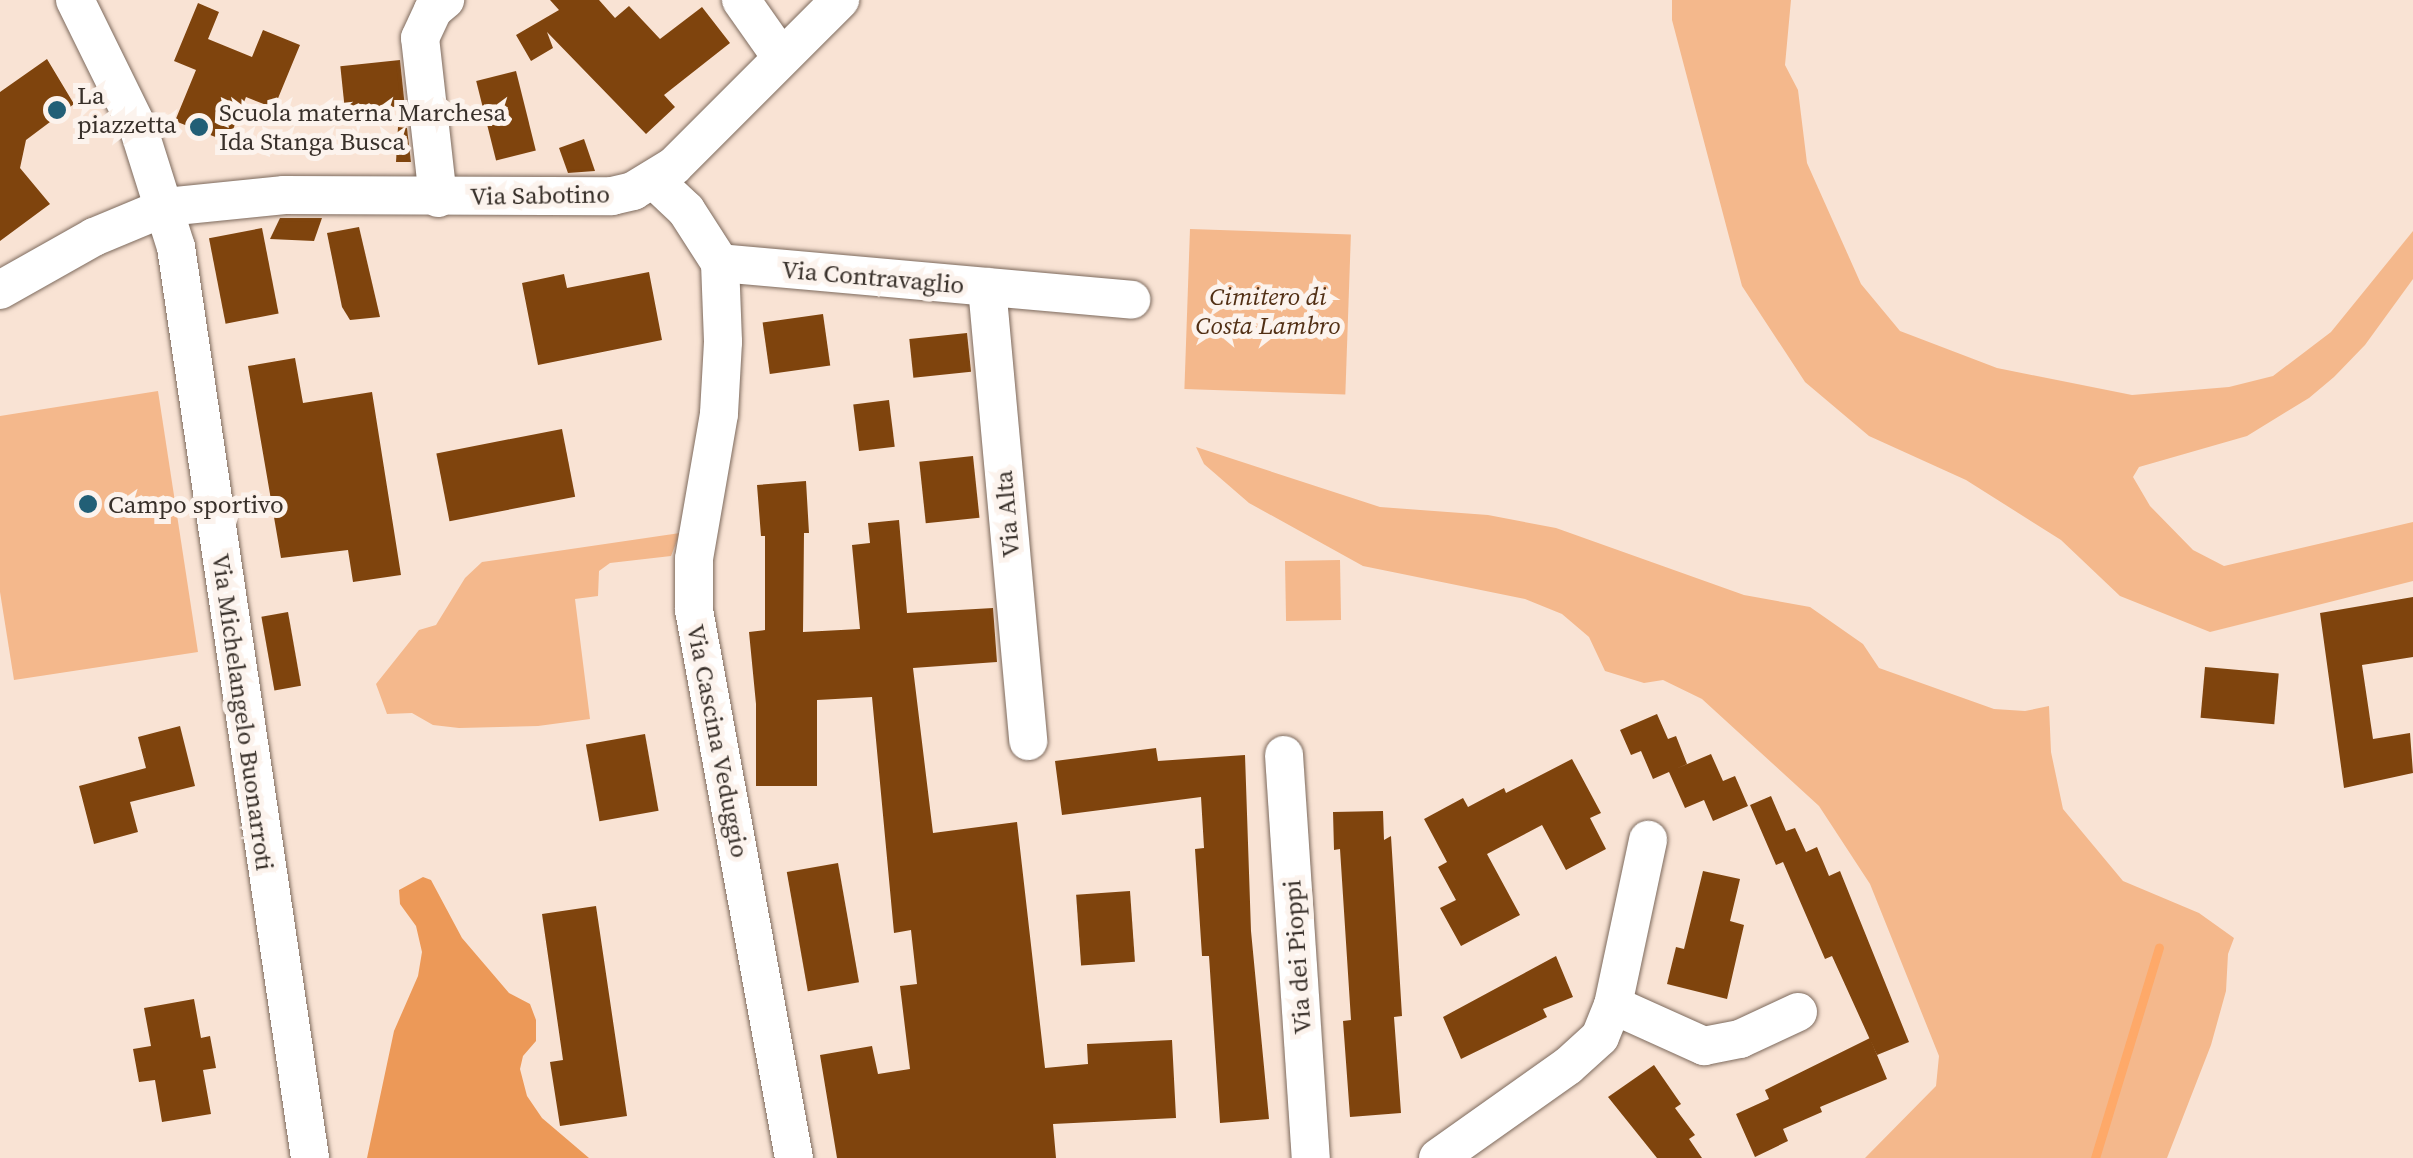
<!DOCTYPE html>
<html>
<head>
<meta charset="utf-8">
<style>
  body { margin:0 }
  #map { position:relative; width:2413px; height:1158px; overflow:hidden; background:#f9e3d4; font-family:"Source Serif 4",serif }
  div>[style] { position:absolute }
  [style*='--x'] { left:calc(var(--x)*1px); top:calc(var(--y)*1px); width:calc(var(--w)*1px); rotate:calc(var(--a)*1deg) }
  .green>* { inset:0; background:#f4b88c; transform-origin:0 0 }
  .forest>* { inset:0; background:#ec9958 }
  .stream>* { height:9px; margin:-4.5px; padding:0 4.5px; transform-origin:4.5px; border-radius:4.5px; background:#fea969 }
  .building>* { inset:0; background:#7f440d; transform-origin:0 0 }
  .roads { filter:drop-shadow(0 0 2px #7d6a5d) drop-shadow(0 0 2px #7d6a5d) }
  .minor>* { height:38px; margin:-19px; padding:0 19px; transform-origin:19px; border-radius:19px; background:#fff }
  .dots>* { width:28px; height:28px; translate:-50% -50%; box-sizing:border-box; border:5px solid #fcf3ed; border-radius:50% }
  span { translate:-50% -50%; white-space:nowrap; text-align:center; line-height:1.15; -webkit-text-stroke:10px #fcf3ed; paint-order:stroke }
  .poi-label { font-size:25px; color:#38302a }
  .left { translate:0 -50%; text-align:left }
  .street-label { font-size:25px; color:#38302a }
  .park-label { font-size:25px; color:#512f14; font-style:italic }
</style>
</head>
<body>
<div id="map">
  <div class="green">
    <div style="clip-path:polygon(1672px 0,1791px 0,1785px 65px,1798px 90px,1807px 163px,1861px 284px,1900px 331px,1997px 368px,2132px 395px,2229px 387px,2273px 376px,2331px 332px,2413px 231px,2413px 279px,2365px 345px,2334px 377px,2309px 398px,2247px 436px,2139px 467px,2133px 477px,2150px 506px,2193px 550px,2224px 566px,2413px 522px,2413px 581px,2210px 632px,2120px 596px,2061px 540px,1966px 480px,1869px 436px,1805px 382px,1742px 286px,1672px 20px)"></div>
    <div style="left:1190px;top:229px;width:161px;height:160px;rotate:2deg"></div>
    <div style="clip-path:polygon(158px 391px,198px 652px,14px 680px,0 592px,0 416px)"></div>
    <div style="clip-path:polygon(1196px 447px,1380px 507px,1488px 515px,1556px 528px,1744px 595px,1810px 607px,1863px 644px,1879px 668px,1994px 709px,2025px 711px,2049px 706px,2051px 752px,2063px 809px,2123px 881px,2199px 913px,2234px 938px,2228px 954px,2226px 991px,2211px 1045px,2167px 1158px,1865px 1158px,1936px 1086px,1939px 1056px,1870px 884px,1819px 806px,1702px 699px,1663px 680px,1644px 683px,1605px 671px,1589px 637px,1562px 614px,1525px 599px,1363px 566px,1249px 503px,1204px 464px)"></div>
    <div style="clip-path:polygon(680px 533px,671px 556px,610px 563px,599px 571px,598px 596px,575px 599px,590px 719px,538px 726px,459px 728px,433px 725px,412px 713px,387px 714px,376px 684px,419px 630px,436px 625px,465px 578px,482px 562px)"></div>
    <div style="left:1340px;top:560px;width:60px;height:55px;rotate:89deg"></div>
  </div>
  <div class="forest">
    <div style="clip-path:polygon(423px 877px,431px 880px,462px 938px,509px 993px,530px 1004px,536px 1020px,536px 1041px,523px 1056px,520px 1069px,527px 1096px,542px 1118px,589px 1158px,367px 1158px,394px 1031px,418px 976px,422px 952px,416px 926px,400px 904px,399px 890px)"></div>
  </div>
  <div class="stream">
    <div style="--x:2095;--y:1158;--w:220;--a:-73.1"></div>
  </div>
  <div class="building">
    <div style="clip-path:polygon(550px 0,599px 0,615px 18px,629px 6px,660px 39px,702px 7px,730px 43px,664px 95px,675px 107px,646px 134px,547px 32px,553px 48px,531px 61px,516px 35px,559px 10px)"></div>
    <div style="clip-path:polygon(198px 3px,219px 12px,208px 39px,252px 57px,263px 30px,300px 45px,274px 108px,246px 97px,228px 142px,175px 121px,196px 70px,174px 61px)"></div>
    <div style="clip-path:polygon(47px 59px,74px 104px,26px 140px,20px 168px,50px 204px,0 241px,0 92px)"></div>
    <div style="left:400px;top:60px;width:46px;height:60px;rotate:84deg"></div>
    <div style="left:516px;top:71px;width:82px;height:41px;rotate:76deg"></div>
    <div style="clip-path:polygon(398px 127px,407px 128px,411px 162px,396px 162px)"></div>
    <div style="clip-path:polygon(584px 139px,595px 171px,568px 173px,559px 148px)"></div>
    <div style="clip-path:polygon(280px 218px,322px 218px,314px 241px,270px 239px)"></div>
    <div style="clip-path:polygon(359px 227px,380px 317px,350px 320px,342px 307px,327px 233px)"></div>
    <div style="left:262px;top:228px;width:87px;height:54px;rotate:79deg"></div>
    <div style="clip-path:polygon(649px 272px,662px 340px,538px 365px,522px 283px,564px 274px,567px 288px)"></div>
    <div style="left:823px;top:314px;width:52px;height:61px;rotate:82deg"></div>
    <div style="left:967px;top:333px;width:39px;height:58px;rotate:84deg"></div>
    <div style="clip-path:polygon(295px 358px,303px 403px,372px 392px,401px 575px,353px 582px,348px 550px,281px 558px,248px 366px)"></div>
    <div style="left:889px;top:400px;width:47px;height:36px;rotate:83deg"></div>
    <div style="left:562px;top:429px;width:69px;height:128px;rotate:79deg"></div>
    <div style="left:973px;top:456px;width:62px;height:54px;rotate:84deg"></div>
    <div style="clip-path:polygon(806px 481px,809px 533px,804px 533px,803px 632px,860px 629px,852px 545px,870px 543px,868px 523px,899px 520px,907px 613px,993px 608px,997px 662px,913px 668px,933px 833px,1017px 822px,1045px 1068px,1088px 1064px,1087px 1044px,1172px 1040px,1176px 1118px,1053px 1124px,1056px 1158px,837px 1158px,820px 1055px,872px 1046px,878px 1074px,910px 1069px,900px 986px,917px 984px,911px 930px,894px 933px,872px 697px,817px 700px,817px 786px,756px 786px,756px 704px,749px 632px,765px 630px,765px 536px,761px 536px,757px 485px)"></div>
    <div style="clip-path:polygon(2413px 597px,2413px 657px,2362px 665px,2373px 739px,2410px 733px,2413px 773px,2344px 788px,2320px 613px)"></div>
    <div style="left:288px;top:612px;width:75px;height:27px;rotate:80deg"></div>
    <div style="left:2205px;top:667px;width:74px;height:51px;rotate:5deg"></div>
    <div style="clip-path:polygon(1657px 714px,1668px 739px,1676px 736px,1687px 764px,1678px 768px,1711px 754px,1723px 781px,1735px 776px,1748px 806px,1713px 821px,1704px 800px,1685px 808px,1669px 772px,1653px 779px,1641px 751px,1631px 755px,1620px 730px)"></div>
    <div style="clip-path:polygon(180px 726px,195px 786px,130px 802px,138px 832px,94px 844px,79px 786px,146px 768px,138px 737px)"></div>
    <div style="left:645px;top:734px;width:78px;height:60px;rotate:80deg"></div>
    <div style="clip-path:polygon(1156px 748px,1158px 761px,1245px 755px,1251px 931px,1269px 1119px,1220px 1123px,1209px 956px,1202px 956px,1195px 849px,1204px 848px,1201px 797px,1062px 815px,1055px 761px)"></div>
    <div style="clip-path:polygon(1572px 759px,1601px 813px,1590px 818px,1606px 849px,1566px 870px,1542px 825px,1487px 854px,1520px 915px,1461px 946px,1440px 908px,1456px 900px,1438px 867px,1447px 862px,1424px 819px,1463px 798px,1468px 807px,1504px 788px,1506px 793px)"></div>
    <div style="clip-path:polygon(1771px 796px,1786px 831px,1795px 828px,1806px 852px,1817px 847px,1829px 876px,1840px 871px,1909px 1042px,1877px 1055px,1832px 956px,1825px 959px,1783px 862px,1776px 865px,1750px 805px)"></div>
    <div style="clip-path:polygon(1383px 811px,1384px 840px,1391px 836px,1402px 1016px,1394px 1017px,1401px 1113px,1350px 1117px,1343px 1021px,1351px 1020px,1340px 849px,1334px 850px,1333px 812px)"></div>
    <div style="left:838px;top:863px;width:121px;height:52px;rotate:80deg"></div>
    <div style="clip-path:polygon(1703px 871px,1740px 879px,1730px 921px,1744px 925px,1727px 999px,1667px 984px,1676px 947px,1684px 949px)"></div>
    <div style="left:1130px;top:891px;width:71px;height:54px;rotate:86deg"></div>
    <div style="clip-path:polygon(596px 906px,627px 1116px,560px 1126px,550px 1062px,563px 1060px,542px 914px)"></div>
    <div style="clip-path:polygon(1556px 956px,1573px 997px,1543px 1009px,1547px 1017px,1461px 1059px,1443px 1017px)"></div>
    <div style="clip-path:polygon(194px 999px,201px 1038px,210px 1036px,216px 1068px,203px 1070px,211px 1114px,162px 1122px,155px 1080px,139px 1082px,133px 1049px,151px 1046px,144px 1008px)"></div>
    <div style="clip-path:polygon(1870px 1038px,1887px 1079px,1820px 1107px,1822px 1112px,1783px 1129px,1788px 1141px,1755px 1157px,1736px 1114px,1769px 1099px,1765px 1090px)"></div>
    <div style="clip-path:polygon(1654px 1065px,1681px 1104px,1675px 1108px,1695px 1135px,1689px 1139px,1702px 1158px,1657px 1158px,1608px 1097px)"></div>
  </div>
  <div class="roads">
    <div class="minor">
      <div style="--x:75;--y:0;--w:145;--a:63.8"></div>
      <div style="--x:139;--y:130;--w:123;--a:72.5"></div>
      <div style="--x:176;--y:247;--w:921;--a:81.63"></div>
      <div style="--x:741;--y:0;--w:70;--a:54.9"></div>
      <div style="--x:654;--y:180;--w:44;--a:43.2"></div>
      <div style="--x:686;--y:210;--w:63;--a:57.3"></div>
      <div style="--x:720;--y:263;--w:413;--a:5.1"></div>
      <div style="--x:438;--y:198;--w:161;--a:-96.4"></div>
      <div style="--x:420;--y:38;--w:31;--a:-65"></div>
      <div style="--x:433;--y:10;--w:16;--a:-40"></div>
      <div style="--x:720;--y:263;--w:79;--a:87.8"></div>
      <div style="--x:723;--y:342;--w:72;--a:93.2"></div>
      <div style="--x:719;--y:414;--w:147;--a:99.8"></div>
      <div style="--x:694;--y:559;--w:51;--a:90"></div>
      <div style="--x:694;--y:610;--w:557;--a:79.66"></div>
      <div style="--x:987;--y:287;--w:456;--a:84.8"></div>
      <div style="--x:0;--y:290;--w:108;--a:-29.4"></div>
      <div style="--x:94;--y:237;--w:78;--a:-22.6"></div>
      <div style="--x:166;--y:207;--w:119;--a:-5.8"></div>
      <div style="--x:284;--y:195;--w:328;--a:0.2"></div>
      <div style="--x:612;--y:196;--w:22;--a:-13"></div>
      <div style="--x:633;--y:191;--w:48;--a:-31.4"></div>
      <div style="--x:674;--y:166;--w:235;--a:-45"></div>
      <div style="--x:1284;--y:755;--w:404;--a:86.2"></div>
      <div style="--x:1613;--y:1005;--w:100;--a:24.3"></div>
      <div style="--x:1704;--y:1046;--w:37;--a:-11"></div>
      <div style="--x:1740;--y:1039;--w:64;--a:-25"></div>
      <div style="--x:1438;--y:1158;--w:159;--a:-35.3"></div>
      <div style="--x:1568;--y:1066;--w:43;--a:-42.2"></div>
      <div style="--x:1600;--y:1037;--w:35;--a:-68"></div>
      <div style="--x:1613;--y:1005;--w:169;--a:-78"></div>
    </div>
  </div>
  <div class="dots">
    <div style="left:57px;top:110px;background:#225f76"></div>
    <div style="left:199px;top:127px;background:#225f76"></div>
    <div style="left:88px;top:504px;background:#225f76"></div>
  </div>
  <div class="poi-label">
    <span class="left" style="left:77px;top:110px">La<br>piazzetta</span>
    <span class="left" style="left:219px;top:127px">Scuola materna Marchesa<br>Ida Stanga Busca</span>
    <span class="left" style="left:108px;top:504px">Campo sportivo</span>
  </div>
  <div class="street-label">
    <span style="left:540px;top:195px;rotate:-1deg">Via Sabotino</span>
    <span style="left:873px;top:277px;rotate:5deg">Via Contravaglio</span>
    <span style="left:1007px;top:514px;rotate:-95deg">Via Alta</span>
    <span style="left:243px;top:712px;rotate:82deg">Via Michelangelo Buonarroti</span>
    <span style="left:718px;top:741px;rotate:79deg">Via Cascina Veduggio</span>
    <span style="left:1297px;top:957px;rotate:-94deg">Via dei Pioppi</span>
  </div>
  <div class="park-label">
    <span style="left:1268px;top:311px">Cimitero di<br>Costa Lambro</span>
  </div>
</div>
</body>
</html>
